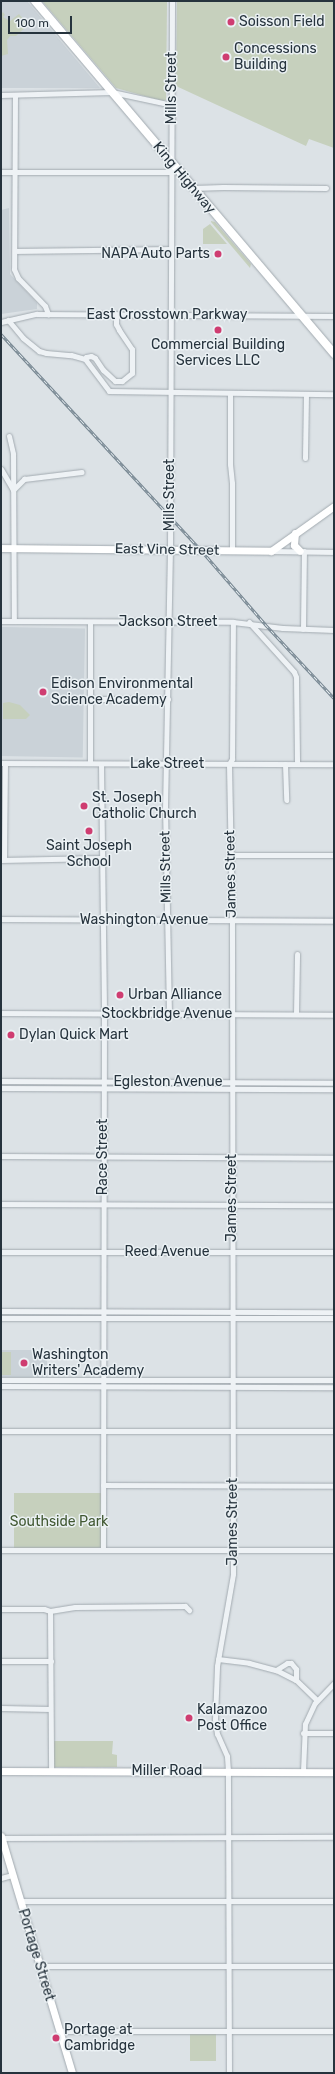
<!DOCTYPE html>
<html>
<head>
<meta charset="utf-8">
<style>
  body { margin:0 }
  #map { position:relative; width:335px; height:2074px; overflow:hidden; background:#dce2e6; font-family:Rubik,sans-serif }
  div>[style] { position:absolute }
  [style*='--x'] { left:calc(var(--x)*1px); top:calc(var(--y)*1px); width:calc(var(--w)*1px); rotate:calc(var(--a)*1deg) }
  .built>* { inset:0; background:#cad2d8; transform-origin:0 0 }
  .green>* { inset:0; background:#c6d0bd; transform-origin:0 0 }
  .roads { filter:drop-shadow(0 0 1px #a2aab0) drop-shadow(0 0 1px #a2aab0) }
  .street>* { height:5px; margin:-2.5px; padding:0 2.5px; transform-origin:2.5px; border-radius:2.5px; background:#eef2f5 }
  .secondary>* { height:7px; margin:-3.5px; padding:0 3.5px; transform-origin:3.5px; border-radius:3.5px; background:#fff }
  .primary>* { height:8px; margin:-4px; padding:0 4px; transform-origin:4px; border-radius:4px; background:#fff }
  .rail>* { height:3px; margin-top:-1.5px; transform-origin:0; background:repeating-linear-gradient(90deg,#ebf1f4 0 4.5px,#758590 0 9px); box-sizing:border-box; border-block:1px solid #758590 }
  .dots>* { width:11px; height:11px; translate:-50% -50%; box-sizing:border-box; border:2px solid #ebf1f4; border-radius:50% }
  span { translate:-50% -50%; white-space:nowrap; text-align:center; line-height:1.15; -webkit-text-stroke:3px #ebf1f4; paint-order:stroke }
  .poi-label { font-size:14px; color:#26333d }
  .left { translate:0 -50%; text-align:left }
  .right { translate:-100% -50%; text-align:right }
  .street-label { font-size:14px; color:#26333d }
  .park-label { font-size:14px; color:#425933 }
  .frame { position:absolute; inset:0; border:2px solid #26333d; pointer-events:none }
  .scale { position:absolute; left:8px; top:16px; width:64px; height:18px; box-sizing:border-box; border:2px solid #26333d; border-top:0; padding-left:5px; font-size:12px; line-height:14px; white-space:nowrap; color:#26333d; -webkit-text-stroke:3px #ebf1f4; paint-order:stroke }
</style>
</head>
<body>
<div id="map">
  <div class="built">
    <div style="clip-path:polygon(1px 1px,27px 1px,100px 88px,1px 88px)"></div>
    <div style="clip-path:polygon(9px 208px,10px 274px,37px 303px,37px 309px,1px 314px,1px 210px)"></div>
    <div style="left:1px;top:627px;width:84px;height:129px;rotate:1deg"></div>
    <div style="left:1px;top:1350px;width:46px;height:27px"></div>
  </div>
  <div class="green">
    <div style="clip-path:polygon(42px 1px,167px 1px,166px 100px,162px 101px,116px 88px)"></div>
    <div style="clip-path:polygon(177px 1px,334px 1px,334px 148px,309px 139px,306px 146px,176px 86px)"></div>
    <div style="clip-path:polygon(3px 12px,5px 15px,3px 17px,10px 21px,19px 14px,28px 25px,16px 36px,10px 36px,7px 40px,8px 54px,1px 56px,1px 14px)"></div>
    <div style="clip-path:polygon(211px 221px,215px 222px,251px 264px,250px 268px,211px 222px)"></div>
    <div style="clip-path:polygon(210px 224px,227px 244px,203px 244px,203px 229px)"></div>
    <div style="clip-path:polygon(9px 702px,20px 705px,30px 715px,26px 719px,3px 719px,3px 703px)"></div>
    <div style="left:1px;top:1352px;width:10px;height:23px"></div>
    <div style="left:14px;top:1493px;width:89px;height:57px"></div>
    <div style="clip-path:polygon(54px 1741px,113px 1741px,112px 1754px,117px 1755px,117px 1767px,54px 1767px)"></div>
    <div style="left:190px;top:2033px;width:26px;height:28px"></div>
  </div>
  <div class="roads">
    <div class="street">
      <div style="--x:1;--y:95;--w:111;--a:-1.5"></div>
      <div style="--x:112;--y:92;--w:61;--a:12.2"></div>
      <div style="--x:15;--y:95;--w:174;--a:90.3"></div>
      <div style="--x:14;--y:269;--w:10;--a:66"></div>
      <div style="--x:18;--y:278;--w:39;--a:46"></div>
      <div style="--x:45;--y:306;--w:9;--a:69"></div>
      <div style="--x:1;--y:172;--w:169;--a:0"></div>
      <div style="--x:193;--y:188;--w:30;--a:-2"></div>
      <div style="--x:223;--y:187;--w:103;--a:0.6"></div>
      <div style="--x:15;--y:251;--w:156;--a:-0.7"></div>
      <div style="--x:116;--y:314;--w:10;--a:90"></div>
      <div style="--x:116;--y:324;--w:7;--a:63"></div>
      <div style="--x:119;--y:330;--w:23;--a:56"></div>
      <div style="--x:132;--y:349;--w:24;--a:90"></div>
      <div style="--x:132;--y:373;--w:13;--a:141"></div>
      <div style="--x:122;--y:381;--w:7;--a:180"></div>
      <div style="--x:115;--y:381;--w:16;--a:-137"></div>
      <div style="--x:103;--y:370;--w:14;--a:-124"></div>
      <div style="--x:95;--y:358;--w:4;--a:-153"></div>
      <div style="--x:91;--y:356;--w:5;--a:169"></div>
      <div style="--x:86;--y:357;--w:2;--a:117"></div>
      <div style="--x:85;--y:359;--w:40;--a:53"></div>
      <div style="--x:109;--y:391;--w:225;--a:0.8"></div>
      <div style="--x:8;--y:320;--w:23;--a:50"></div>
      <div style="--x:23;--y:338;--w:21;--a:39"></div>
      <div style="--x:39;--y:351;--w:7;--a:16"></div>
      <div style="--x:46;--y:353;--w:25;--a:5"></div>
      <div style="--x:71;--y:355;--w:15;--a:16"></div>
      <div style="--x:1;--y:322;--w:37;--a:-13"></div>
      <div style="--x:37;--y:314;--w:297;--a:0.4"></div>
      <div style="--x:230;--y:393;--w:71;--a:90"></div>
      <div style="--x:230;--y:464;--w:19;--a:84"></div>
      <div style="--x:232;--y:483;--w:68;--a:90"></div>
      <div style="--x:9;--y:436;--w:18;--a:77"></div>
      <div style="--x:13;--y:454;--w:167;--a:89.7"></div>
      <div style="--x:305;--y:458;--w:64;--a:-89.1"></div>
      <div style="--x:1;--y:469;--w:24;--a:60"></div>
      <div style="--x:13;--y:490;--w:16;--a:-45"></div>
      <div style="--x:24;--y:479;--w:58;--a:-6.9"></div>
      <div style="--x:272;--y:551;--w:62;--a:0.9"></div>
      <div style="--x:1;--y:621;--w:232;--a:0.2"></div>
      <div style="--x:233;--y:622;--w:50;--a:6.8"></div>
      <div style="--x:283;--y:628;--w:51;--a:2.2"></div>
      <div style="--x:249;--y:622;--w:67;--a:48"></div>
      <div style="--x:294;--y:672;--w:5;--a:68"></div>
      <div style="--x:296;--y:677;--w:87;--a:89.3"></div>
      <div style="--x:303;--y:629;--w:78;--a:-89.3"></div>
      <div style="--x:90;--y:699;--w:78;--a:0"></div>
      <div style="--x:1;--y:763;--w:333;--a:0.2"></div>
      <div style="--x:90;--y:763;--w:141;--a:-90"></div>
      <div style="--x:101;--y:764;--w:249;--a:89.3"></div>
      <div style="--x:104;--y:1013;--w:537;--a:90.11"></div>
      <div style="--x:285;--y:764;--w:36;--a:88"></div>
      <div style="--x:231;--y:855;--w:103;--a:0"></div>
      <div style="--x:4;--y:859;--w:96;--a:-89.4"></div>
      <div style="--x:1;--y:860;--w:101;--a:-1.1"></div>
      <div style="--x:1;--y:919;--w:333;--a:0.3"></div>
      <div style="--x:1;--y:1013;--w:333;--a:0.3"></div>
      <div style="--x:169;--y:1014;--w:205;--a:-91.1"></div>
      <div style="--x:165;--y:809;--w:259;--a:-88.9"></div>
      <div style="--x:170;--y:550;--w:549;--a:-89.79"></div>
      <div style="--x:296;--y:1014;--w:60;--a:-89"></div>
      <div style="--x:1;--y:1081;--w:333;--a:0.3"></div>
      <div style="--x:1;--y:1088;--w:333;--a:0.2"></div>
      <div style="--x:1;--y:1156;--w:333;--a:0.3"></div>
      <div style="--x:1;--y:1204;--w:333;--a:0.2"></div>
      <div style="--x:1;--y:1252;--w:333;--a:0"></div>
      <div style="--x:1;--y:1311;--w:333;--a:0.2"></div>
      <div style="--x:1;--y:1318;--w:333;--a:0"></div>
      <div style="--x:1;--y:1380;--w:333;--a:0"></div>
      <div style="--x:1;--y:1386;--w:333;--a:0.2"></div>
      <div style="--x:1;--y:1431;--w:333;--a:0"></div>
      <div style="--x:103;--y:1485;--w:231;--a:0.2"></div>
      <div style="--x:1;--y:1550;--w:333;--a:0"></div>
      <div style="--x:1;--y:1609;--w:43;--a:0"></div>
      <div style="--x:44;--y:1609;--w:6;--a:18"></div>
      <div style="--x:50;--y:1611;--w:161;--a:89.6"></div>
      <div style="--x:50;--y:1611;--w:25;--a:-9"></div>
      <div style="--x:75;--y:1607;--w:110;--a:-0.5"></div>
      <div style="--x:185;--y:1606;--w:6;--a:45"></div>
      <div style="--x:218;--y:1659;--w:31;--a:7"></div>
      <div style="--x:249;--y:1663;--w:28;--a:15"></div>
      <div style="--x:276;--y:1670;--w:22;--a:27"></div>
      <div style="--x:296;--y:1680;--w:29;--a:44"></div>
      <div style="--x:1;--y:1661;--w:50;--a:0"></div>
      <div style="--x:276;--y:1670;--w:13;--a:-32"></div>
      <div style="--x:287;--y:1663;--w:4;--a:0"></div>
      <div style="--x:291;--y:1663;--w:8;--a:50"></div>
      <div style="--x:296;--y:1669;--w:11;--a:90"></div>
      <div style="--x:1;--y:1708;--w:49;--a:1.2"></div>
      <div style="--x:303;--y:1733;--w:31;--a:0"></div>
      <div style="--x:303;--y:1771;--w:47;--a:-87.6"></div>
      <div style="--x:305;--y:1724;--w:23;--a:-65"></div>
      <div style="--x:315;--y:1703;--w:28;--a:-46"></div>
      <div style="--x:1;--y:1838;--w:333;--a:-0.2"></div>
      <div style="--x:1;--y:1878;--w:11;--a:-15"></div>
      <div style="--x:20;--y:1901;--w:314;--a:0"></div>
      <div style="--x:41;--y:1966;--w:293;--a:0"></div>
      <div style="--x:59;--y:2031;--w:275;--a:0"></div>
      <div style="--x:229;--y:2073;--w:302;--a:-90.2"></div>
      <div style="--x:228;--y:1771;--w:15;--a:-94"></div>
      <div style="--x:227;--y:1756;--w:24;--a:-114"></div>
      <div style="--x:217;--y:1734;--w:15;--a:-98"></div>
      <div style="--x:215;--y:1719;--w:53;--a:-87.8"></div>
      <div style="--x:217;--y:1666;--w:93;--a:-80.1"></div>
      <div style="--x:233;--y:1574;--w:653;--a:-90.09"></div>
      <div style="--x:232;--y:921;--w:157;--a:-91.1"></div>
      <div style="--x:229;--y:764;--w:6;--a:-59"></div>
      <div style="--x:232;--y:759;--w:137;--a:-89.6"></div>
    </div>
    <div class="secondary">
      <div style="--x:295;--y:533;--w:12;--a:95"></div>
      <div style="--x:294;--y:545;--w:8;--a:45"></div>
      <div style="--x:1;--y:548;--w:270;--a:0.6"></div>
      <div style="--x:271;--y:551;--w:77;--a:-35.5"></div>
      <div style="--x:1;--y:1771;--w:333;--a:0.2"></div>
      <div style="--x:1;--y:1836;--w:247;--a:73.3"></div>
    </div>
    <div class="primary">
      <div style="--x:35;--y:1;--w:463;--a:49.7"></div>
    </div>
  </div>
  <div class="rail">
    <div style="--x:1;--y:334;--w:294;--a:47.2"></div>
    <div style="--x:201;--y:550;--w:98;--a:49.1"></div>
    <div style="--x:265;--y:624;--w:101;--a:47"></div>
  </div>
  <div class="dots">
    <div style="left:231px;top:22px;background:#cf3d71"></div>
    <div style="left:226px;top:57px;background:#cf3d71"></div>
    <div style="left:218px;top:254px;background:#cf3d71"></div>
    <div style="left:218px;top:330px;background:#cf3d71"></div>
    <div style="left:43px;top:692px;background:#cf3d71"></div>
    <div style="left:84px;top:806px;background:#cf3d71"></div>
    <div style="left:89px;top:831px;background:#cf3d71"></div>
    <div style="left:120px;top:995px;background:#cf3d71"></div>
    <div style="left:11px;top:1035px;background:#cf3d71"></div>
    <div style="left:24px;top:1363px;background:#cf3d71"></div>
    <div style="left:189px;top:1718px;background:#cf3d71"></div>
    <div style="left:56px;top:2038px;background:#cf3d71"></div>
  </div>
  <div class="poi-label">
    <span class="left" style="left:239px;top:22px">Soisson Field</span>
    <span class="left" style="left:234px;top:57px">Concessions<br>Building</span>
    <span class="right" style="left:210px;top:254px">NAPA Auto Parts</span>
    <span style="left:218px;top:353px">Commercial Building<br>Services LLC</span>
    <span class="left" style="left:51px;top:692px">Edison Environmental<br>Science Academy</span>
    <span class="left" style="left:92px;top:806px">St. Joseph<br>Catholic Church</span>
    <span style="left:89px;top:854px">Saint Joseph<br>School</span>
    <span class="left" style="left:128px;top:995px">Urban Alliance</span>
    <span class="left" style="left:19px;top:1035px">Dylan Quick Mart</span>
    <span class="left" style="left:32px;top:1363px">Washington<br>Writers' Academy</span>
    <span class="left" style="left:197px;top:1718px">Kalamazoo<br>Post Office</span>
    <span class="left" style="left:64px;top:2038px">Portage at<br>Cambridge</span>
  </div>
  <div class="street-label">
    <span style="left:172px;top:88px;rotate:-90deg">Mills Street</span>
    <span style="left:184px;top:178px;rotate:50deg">King Highway</span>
    <span style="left:167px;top:315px">East Crosstown Parkway</span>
    <span style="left:170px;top:495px;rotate:-90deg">Mills Street</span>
    <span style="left:167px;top:550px;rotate:1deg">East Vine Street</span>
    <span style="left:168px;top:622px">Jackson Street</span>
    <span style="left:167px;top:764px">Lake Street</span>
    <span style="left:166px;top:867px;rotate:-91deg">Mills Street</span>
    <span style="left:231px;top:874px;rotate:-91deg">James Street</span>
    <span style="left:144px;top:920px">Washington Avenue</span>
    <span style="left:167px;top:1014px">Stockbridge Avenue</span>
    <span style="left:168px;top:1082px">Egleston Avenue</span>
    <span style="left:103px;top:1157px;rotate:-90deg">Race Street</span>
    <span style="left:232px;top:1198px;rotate:-90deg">James Street</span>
    <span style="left:167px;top:1252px">Reed Avenue</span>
    <span style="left:233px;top:1522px;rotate:-90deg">James Street</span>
    <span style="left:167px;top:1771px">Miller Road</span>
    <span style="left:36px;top:1955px;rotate:73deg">Portage Street</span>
  </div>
  <div class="park-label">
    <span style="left:59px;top:1522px">Southside Park</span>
  </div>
  <div class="frame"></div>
  <div class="scale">100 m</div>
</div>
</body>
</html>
